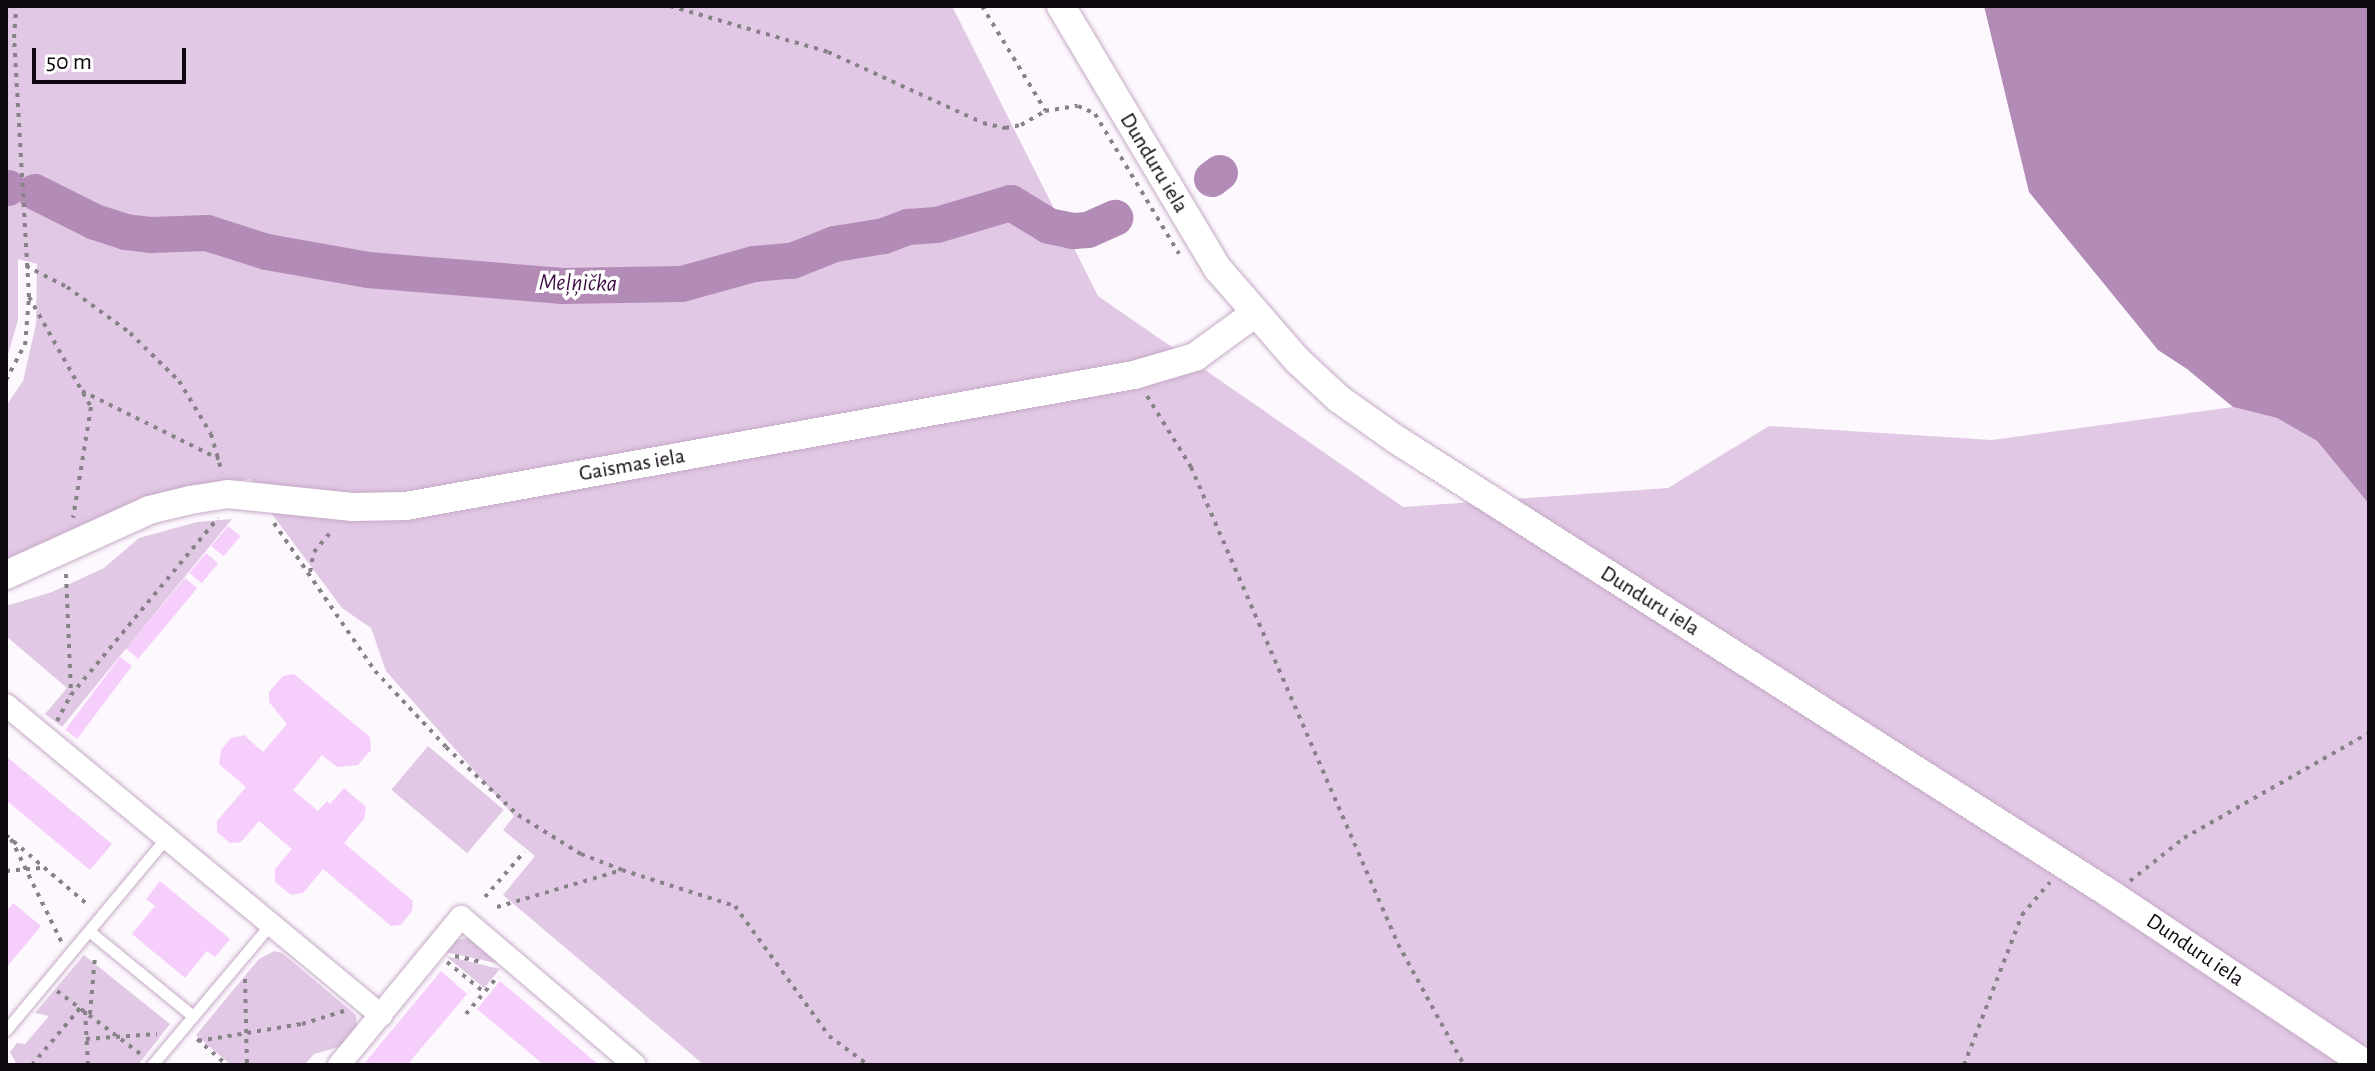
<!DOCTYPE html>
<html>
<head>
<meta charset="utf-8">
<style>
  body { margin:0 }
  #map { position:relative; width:2375px; height:1071px; overflow:hidden; background:#fdf8fe; font-family:"Alegreya Sans",sans-serif }
  div>[style] { position:absolute }
  [style*='--x'] { left:calc(var(--x)*1px); top:calc(var(--y)*1px); width:calc(var(--w)*1px); rotate:calc(var(--a)*1deg) }
  .green>* { inset:0; background:#e1c8e4; transform-origin:0 0 }
  .water>* { inset:0; background:#b28cb6 }
  .river>* { height:36px; margin:-18px; padding:0 18px; transform-origin:18px; border-radius:18px; background:#b28cb6 }
  .building>* { inset:0; background:#f6cefb; transform-origin:0 0 }
  .path>* { height:4px; margin-top:-2px; transform-origin:0; background:repeating-linear-gradient(90deg,#878188 0 4px,transparent 0 10px) }
  .roads { filter:drop-shadow(0 0 2px #c4aac6) drop-shadow(0 0 2px #c4aac6) }
  .service>* { height:11px; margin:-5.5px; padding:0 5.5px; transform-origin:5.5px; border-radius:5.5px; background:#fff }
  .minor>* { height:22px; margin:-11px; padding:0 11px; transform-origin:11px; border-radius:11px; background:#fff }
  .tertiary>* { height:28px; margin:-14px; padding:0 14px; transform-origin:14px; border-radius:14px; background:#fff }
  span { translate:-50% -50%; white-space:nowrap; text-align:center; line-height:1.15; -webkit-text-stroke:7px #fff; paint-order:stroke }
  .street-label { font-size:22px; color:#100811 }
  .water-label { font-size:24px; color:#401146; font-style:italic }
  .frame { position:absolute; inset:0; border:8px solid #100811; pointer-events:none }
  .scale { position:absolute; left:32px; top:48px; width:154px; height:36px; box-sizing:border-box; border:4px solid #100811; border-top:0; padding-left:10px; font-size:24px; line-height:28px; white-space:nowrap; color:#100811; -webkit-text-stroke:6px #fff; paint-order:stroke }
</style>
</head>
<body>
<div id="map">
  <div class="green">
    <div style="clip-path:polygon(6px 6px,952px 6px,1098px 296px,1403px 507px,1668px 488px,1769px 426px,1992px 440px,2233px 407px,2277px 418px,2317px 441px,2369px 504px,2369px 1065px,704px 1065px,503px 895px,535px 856px,503px 830px,514px 816px,386px 671px,371px 628px,342px 608px,260px 498px,251px 479px,169px 492px,6px 560px,6px 406px,23px 381px,36px 324px,37px 264px,18px 259px,18px 320px,6px 361px)"></div>
    <div style="clip-path:polygon(232px 519px,62px 727px,45px 714px,67px 688px,6px 636px,6px 606px,52px 592px,104px 568px,139px 538px,197px 522px)"></div>
    <div style="left:428px;top:746px;width:99px;height:57px;rotate:40deg"></div>
    <div style="clip-path:polygon(470px 938px,501px 964px,445px 952px,454px 940px)"></div>
    <div style="clip-path:polygon(274px 951px,282px 953px,356px 1015px,357px 1026px,342px 1046px,314px 1054px,304px 1065px,231px 1065px,196px 1035px,259px 959px)"></div>
    <div style="clip-path:polygon(84px 955px,170px 1024px,138px 1065px,17px 1065px,10px 1052px,17px 1043px,25px 1044px,49px 1016px,35px 1013px)"></div>
    <div style="clip-path:polygon(446px 956px,500px 969px,484px 988px)"></div>
  </div>
  <div class="water">
    <div style="clip-path:polygon(1984px 6px,2369px 6px,2369px 504px,2317px 441px,2277px 418px,2233px 407px,2187px 369px,2158px 350px,2029px 192px)"></div>
  </div>
  <div class="river">
    <div style="--x:1212;--y:179;--w:10;--a:-37"></div>
    <div style="--x:6;--y:188;--w:2;--a:0"></div>
    <div style="--x:35;--y:192;--w:67;--a:26.6"></div>
    <div style="--x:95;--y:222;--w:33;--a:18"></div>
    <div style="--x:126;--y:232;--w:26;--a:7"></div>
    <div style="--x:152;--y:235;--w:55;--a:-2.1"></div>
    <div style="--x:207;--y:233;--w:63;--a:17.6"></div>
    <div style="--x:267;--y:252;--w:103;--a:10.1"></div>
    <div style="--x:368;--y:270;--w:195;--a:4.7"></div>
    <div style="--x:562;--y:286;--w:120;--a:-1"></div>
    <div style="--x:682;--y:284;--w:75;--a:-15.5"></div>
    <div style="--x:754;--y:264;--w:38;--a:-5"></div>
    <div style="--x:792;--y:261;--w:46;--a:-21.6"></div>
    <div style="--x:835;--y:244;--w:50;--a:-9.3"></div>
    <div style="--x:884;--y:236;--w:26;--a:-21"></div>
    <div style="--x:908;--y:227;--w:29;--a:-4"></div>
    <div style="--x:937;--y:225;--w:77;--a:-16.6"></div>
    <div style="--x:1011;--y:203;--w:44;--a:31.2"></div>
    <div style="--x:1049;--y:226;--w:25;--a:12"></div>
    <div style="--x:1073;--y:231;--w:15;--a:-4"></div>
    <div style="--x:1088;--y:230;--w:30;--a:-24"></div>
  </div>
  <div class="building">
    <div style="left:228px;top:526px;width:16px;height:26px;rotate:40deg"></div>
    <div style="left:206px;top:553px;width:16px;height:26px;rotate:40deg"></div>
    <div style="left:185px;top:578px;width:16px;height:92px;rotate:40deg"></div>
    <div style="left:120px;top:657px;width:15px;height:91px;rotate:37deg"></div>
    <div style="clip-path:polygon(294px 674px,370px 737px,371px 750px,358px 765px,337px 767px,322px 755px,293px 790px,318px 811px,327px 801px,330px 804px,344px 788px,366px 807px,364px 819px,344px 843px,413px 901px,412px 911px,401px 925px,391px 926px,323px 869px,303px 893px,291px 895px,275px 882px,275px 869px,292px 849px,259px 821px,241px 842px,230px 843px,217px 832px,217px 821px,246px 787px,219px 764px,221px 750px,231px 738px,244px 735px,263px 752px,287px 724px,269px 702px,269px 692px,283px 676px)"></div>
    <div style="clip-path:polygon(6px 756px,112px 844px,90px 870px,6px 800px)"></div>
    <div style="clip-path:polygon(160px 881px,230px 939px,215px 957px,207px 951px,185px 978px,132px 934px,155px 906px,146px 899px)"></div>
    <div style="clip-path:polygon(13px 903px,41px 926px,6px 968px,6px 912px)"></div>
    <div style="clip-path:polygon(441px 971px,467px 994px,407px 1065px,363px 1065px)"></div>
    <div style="clip-path:polygon(500px 981px,599px 1065px,544px 1065px,477px 1009px)"></div>
  </div>
  <div class="path">
    <div style="--x:670;--y:6;--w:165;--a:16.2"></div>
    <div style="--x:828;--y:52;--w:170;--a:24.6"></div>
    <div style="--x:983;--y:123;--w:23;--a:13"></div>
    <div style="--x:1005;--y:128;--w:16;--a:-11"></div>
    <div style="--x:1021;--y:125;--w:28;--a:-30"></div>
    <div style="--x:1045;--y:111;--w:33;--a:-9"></div>
    <div style="--x:1078;--y:106;--w:17;--a:24"></div>
    <div style="--x:982;--y:6;--w:122;--a:58.8"></div>
    <div style="--x:1095;--y:114;--w:163;--a:59"></div>
    <div style="--x:26;--y:266;--w:46;--a:27.1"></div>
    <div style="--x:67;--y:287;--w:78;--a:36.1"></div>
    <div style="--x:130;--y:333;--w:69;--a:44.4"></div>
    <div style="--x:179;--y:381;--w:62;--a:58.9"></div>
    <div style="--x:211;--y:434;--w:40;--a:74"></div>
    <div style="--x:29;--y:297;--w:126;--a:60.6"></div>
    <div style="--x:91;--y:407;--w:112;--a:99.2"></div>
    <div style="--x:6;--y:380;--w:40;--a:-62"></div>
    <div style="--x:25;--y:345;--w:48;--a:-85.2"></div>
    <div style="--x:29;--y:297;--w:259;--a:-93.3"></div>
    <div style="--x:14;--y:38;--w:32;--a:-86"></div>
    <div style="--x:82;--y:391;--w:153;--a:26.4"></div>
    <div style="--x:1147;--y:396;--w:84;--a:58.2"></div>
    <div style="--x:1191;--y:467;--w:520;--a:66.54"></div>
    <div style="--x:1398;--y:944;--w:138;--a:61.4"></div>
    <div style="--x:274;--y:523;--w:179;--a:55.7"></div>
    <div style="--x:375;--y:671;--w:104;--a:46.9"></div>
    <div style="--x:446;--y:747;--w:99;--a:43.4"></div>
    <div style="--x:518;--y:815;--w:74;--a:31.8"></div>
    <div style="--x:581;--y:854;--w:44;--a:21.3"></div>
    <div style="--x:310;--y:572;--w:20;--a:-79"></div>
    <div style="--x:314;--y:552;--w:30;--a:-50"></div>
    <div style="--x:66;--y:574;--w:121;--a:87.6"></div>
    <div style="--x:57;--y:721;--w:30;--a:-62"></div>
    <div style="--x:71;--y:695;--w:230;--a:-50.3"></div>
    <div style="--x:6;--y:835;--w:109;--a:40.5"></div>
    <div style="--x:11;--y:839;--w:114;--a:63.9"></div>
    <div style="--x:6;--y:871;--w:37;--a:-5"></div>
    <div style="--x:2130;--y:881;--w:69;--a:-38.5"></div>
    <div style="--x:2184;--y:838;--w:213;--a:-29.6"></div>
    <div style="--x:485;--y:897;--w:60;--a:-49.1"></div>
    <div style="--x:497;--y:907;--w:130;--a:-16.5"></div>
    <div style="--x:622;--y:870;--w:119;--a:17.7"></div>
    <div style="--x:735;--y:906;--w:160;--a:54.1"></div>
    <div style="--x:829;--y:1036;--w:49;--a:36.6"></div>
    <div style="--x:455;--y:956;--w:27;--a:13"></div>
    <div style="--x:447;--y:962;--w:48;--a:39"></div>
    <div style="--x:245;--y:979;--w:86;--a:88.7"></div>
    <div style="--x:57;--y:991;--w:106;--a:37"></div>
    <div style="--x:85;--y:1011;--w:54;--a:86.8"></div>
    <div style="--x:90;--y:1014;--w:58;--a:-85.1"></div>
    <div style="--x:466;--y:1014;--w:50;--a:-49.9"></div>
    <div style="--x:86;--y:1039;--w:71;--a:-4"></div>
    <div style="--x:197;--y:1039;--w:40;--a:41"></div>
    <div style="--x:198;--y:1041;--w:105;--a:-9.3"></div>
    <div style="--x:302;--y:1024;--w:44;--a:-17.2"></div>
    <div style="--x:32;--y:1065;--w:75;--a:-49.9"></div>
    <div style="--x:1964;--y:1065;--w:161;--a:-68.9"></div>
    <div style="--x:2022;--y:915;--w:43;--a:-49.7"></div>
  </div>
  <div class="roads">
    <div class="service">
      <div style="--x:89;--y:931;--w:134;--a:39.3"></div>
      <div style="--x:6;--y:1030;--w:250;--a:-50.2"></div>
      <div style="--x:152;--y:1065;--w:183;--a:-49.9"></div>
    </div>
    <div class="minor">
      <div style="--x:6;--y:705;--w:487;--a:39.6"></div>
      <div style="--x:339;--y:1065;--w:192;--a:-50.5"></div>
      <div style="--x:461;--y:917;--w:228;--a:40.4"></div>
    </div>
    <div class="tertiary">
      <div style="--x:1061;--y:6;--w:306;--a:59.2"></div>
      <div style="--x:1218;--y:269;--w:121;--a:49"></div>
      <div style="--x:1297;--y:360;--w:57;--a:42.9"></div>
      <div style="--x:1339;--y:399;--w:71;--a:35.3"></div>
      <div style="--x:1397;--y:440;--w:847;--a:32.47"></div>
      <div style="--x:2112;--y:895;--w:306;--a:33.7"></div>
      <div style="--x:6;--y:575;--w:157;--a:-24.4"></div>
      <div style="--x:149;--y:510;--w:42;--a:-13.7"></div>
      <div style="--x:190;--y:500;--w:37;--a:-9"></div>
      <div style="--x:227;--y:494;--w:126;--a:5.9"></div>
      <div style="--x:352;--y:507;--w:54;--a:-1.1"></div>
      <div style="--x:406;--y:506;--w:740;--a:-10.2"></div>
      <div style="--x:1134;--y:375;--w:64;--a:-16.4"></div>
      <div style="--x:1195;--y:357;--w:73;--a:-36.1"></div>
    </div>
  </div>
  <div class="street-label">
    <span style="left:1154px;top:163px;rotate:59deg">Dunduru iela</span>
    <span style="left:632px;top:465px;rotate:-10deg">Gaismas iela</span>
    <span style="left:1650px;top:601px;rotate:32deg">Dunduru iela</span>
    <span style="left:2195px;top:950px;rotate:34deg">Dunduru iela</span>
  </div>
  <div class="water-label">
    <span style="left:578px;top:284px;rotate:1deg">Meļņička</span>
  </div>
  <div class="frame"></div>
  <div class="scale">50 m</div>
</div>
</body>
</html>
